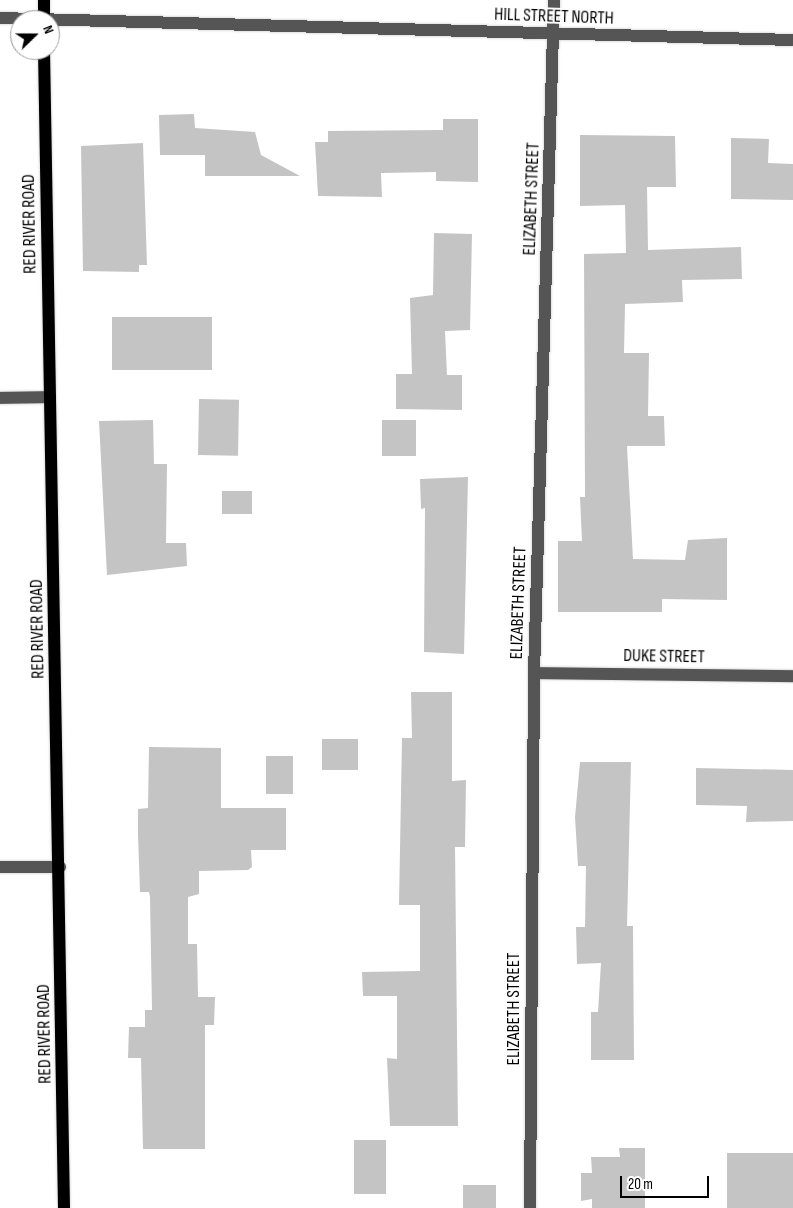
<!DOCTYPE html>
<html>
<head>
<meta charset="utf-8">
<style>
  body { margin:0 }
  #map { position:relative; width:793px; height:1208px; overflow:hidden; background:#fff; font-family:"Sofia Sans Condensed",sans-serif }
  div>[style] { position:absolute }
  [style*='--x'] { left:calc(var(--x)*1px); top:calc(var(--y)*1px); width:calc(var(--w)*1px); rotate:calc(var(--a)*1deg) }
  .building>* { inset:0; background:#c4c4c4; transform-origin:0 0 }
  .roads { filter:drop-shadow(0 0 1px #dbdbdb) drop-shadow(0 0 1px #dbdbdb) }
  .minor>* { height:12px; margin:-6px; padding:0 6px; transform-origin:6px; border-radius:6px; background:#555 }
  .major>* { height:12px; margin:-6px; padding:0 6px; transform-origin:6px; border-radius:6px; background:#000 }
  span { translate:-50% -50%; white-space:nowrap; text-align:center; line-height:1.15; -webkit-text-stroke:4px #fff; paint-order:stroke }
  .street-label { font-size:18px; color:#000 }
  .north { position:absolute; left:10px; top:10px; width:50px; height:50px; box-sizing:border-box; background:#fff; border:1px solid #999; border-radius:50%; rotate:68deg; font-size:14px; font-weight:700; line-height:20px; text-align:center; color:#000 }
  .north::after { content:''; display:block; margin:auto; width:18px; height:22px; background:#000; clip-path:polygon(50% 0,100% 100%,50% 72%,0 100%) }
  .scale { position:absolute; left:620px; top:1176px; width:89px; height:22px; box-sizing:border-box; border:2px solid #000; border-top:0; padding-left:6px; font-size:15px; line-height:18px; white-space:nowrap; color:#000; -webkit-text-stroke:4px #fff; paint-order:stroke }
</style>
</head>
<body>
<div id="map">
  <div class="building">
    <div style="clip-path:polygon(194px 114px,195px 128px,255px 132px,261px 155px,300px 176px,205px 176px,205px 155px,160px 155px,159px 115px)"></div>
    <div style="clip-path:polygon(443px 119px,478px 119px,478px 182px,436px 181px,436px 172px,381px 173px,382px 197px,318px 196px,315px 142px,328px 142px,328px 131px,443px 130px)"></div>
    <div style="clip-path:polygon(580px 135px,675px 136px,676px 187px,647px 187px,648px 250px,741px 247px,742px 279px,682px 280px,683px 302px,625px 304px,624px 353px,649px 353px,648px 416px,664px 416px,665px 446px,627px 446px,633px 559px,685px 560px,688px 540px,727px 538px,727px 600px,662px 599px,662px 612px,558px 612px,558px 541px,582px 541px,580px 497px,585px 497px,584px 254px,626px 253px,625px 205px,580px 206px)"></div>
    <div style="clip-path:polygon(731px 138px,769px 139px,768px 163px,793px 164px,793px 200px,731px 199px)"></div>
    <div style="clip-path:polygon(143px 143px,147px 265px,139px 265px,139px 272px,83px 271px,81px 146px)"></div>
    <div style="clip-path:polygon(434px 233px,472px 234px,470px 330px,445px 331px,447px 375px,462px 375px,462px 410px,396px 409px,396px 374px,412px 374px,410px 298px,433px 295px)"></div>
    <div style="left:212px;top:317px;width:53px;height:100px;rotate:90deg"></div>
    <div style="left:199px;top:399px;width:40px;height:56px;rotate:1deg"></div>
    <div style="clip-path:polygon(153px 420px,154px 464px,167px 464px,166px 543px,186px 543px,187px 566px,107px 575px,99px 421px)"></div>
    <div style="left:382px;top:420px;width:34px;height:36px"></div>
    <div style="clip-path:polygon(468px 477px,464px 654px,424px 652px,425px 508px,421px 509px,420px 479px)"></div>
    <div style="left:252px;top:491px;width:23px;height:30px;rotate:90deg"></div>
    <div style="clip-path:polygon(411px 692px,452px 692px,452px 781px,466px 780px,465px 847px,455px 847px,458px 1126px,390px 1126px,387px 1058px,397px 1059px,397px 996px,363px 996px,362px 972px,420px 971px,420px 905px,399px 905px,402px 738px,412px 738px)"></div>
    <div style="left:322px;top:739px;width:36px;height:31px"></div>
    <div style="clip-path:polygon(149px 747px,221px 748px,221px 808px,286px 808px,286px 850px,251px 850px,252px 867px,248px 870px,199px 871px,199px 894px,188px 897px,188px 944px,197px 944px,198px 997px,215px 997px,214px 1025px,205px 1025px,205px 1149px,143px 1149px,141px 1058px,128px 1058px,129px 1027px,145px 1027px,145px 1010px,152px 1010px,150px 897px,149px 892px,140px 892px,138px 835px,138px 809px,148px 808px)"></div>
    <div style="left:266px;top:756px;width:27px;height:38px"></div>
    <div style="clip-path:polygon(580px 762px,631px 762px,627px 926px,633px 926px,634px 1060px,591px 1060px,591px 1012px,598px 1012px,601px 963px,577px 964px,576px 927px,585px 927px,586px 866px,578px 866px,575px 817px)"></div>
    <div style="clip-path:polygon(696px 768px,793px 770px,793px 821px,746px 822px,747px 806px,696px 805px)"></div>
    <div style="left:386px;top:1140px;width:54px;height:32px;rotate:90deg"></div>
    <div style="clip-path:polygon(619px 1148px,645px 1148px,645px 1208px,592px 1208px,592px 1199px,581px 1201px,581px 1173px,592px 1173px,591px 1157px,620px 1157px)"></div>
    <div style="left:793px;top:1153px;width:55px;height:66px;rotate:90deg"></div>
    <div style="left:463px;top:1185px;width:33px;height:23px"></div>
  </div>
  <div class="roads">
    <div class="minor">
      <div style="--x:0;--y:18;--w:793;--a:1.59"></div>
      <div style="--x:0;--y:398;--w:50;--a:-1.1"></div>
      <div style="--x:534;--y:673;--w:259;--a:0.7"></div>
      <div style="--x:0;--y:867;--w:60;--a:0"></div>
      <div style="--x:530;--y:1208;--w:535;--a:-89.57"></div>
      <div style="--x:534;--y:673;--w:673;--a:-88.3"></div>
    </div>
    <div class="major">
      <div style="--x:44;--y:20;--w:20;--a:-90"></div>
      <div style="--x:44;--y:50;--w:1158;--a:89.01"></div>
    </div>
  </div>
  <div class="street-label">
    <span style="left:554px;top:17px;rotate:2deg">HILL STREET NORTH</span>
    <span style="left:532px;top:199px;rotate:-88deg">ELIZABETH STREET</span>
    <span style="left:30px;top:224px;rotate:-91deg">RED RIVER ROAD</span>
    <span style="left:519px;top:603px;rotate:-88deg">ELIZABETH STREET</span>
    <span style="left:38px;top:629px;rotate:-91deg">RED RIVER ROAD</span>
    <span style="left:664px;top:657px;rotate:1deg">DUKE STREET</span>
    <span style="left:514px;top:1009px;rotate:-90deg">ELIZABETH STREET</span>
    <span style="left:45px;top:1034px;rotate:-91deg">RED RIVER ROAD</span>
  </div>
  <div class="north">N</div>
  <div class="scale">20 m</div>
</div>
</body>
</html>
